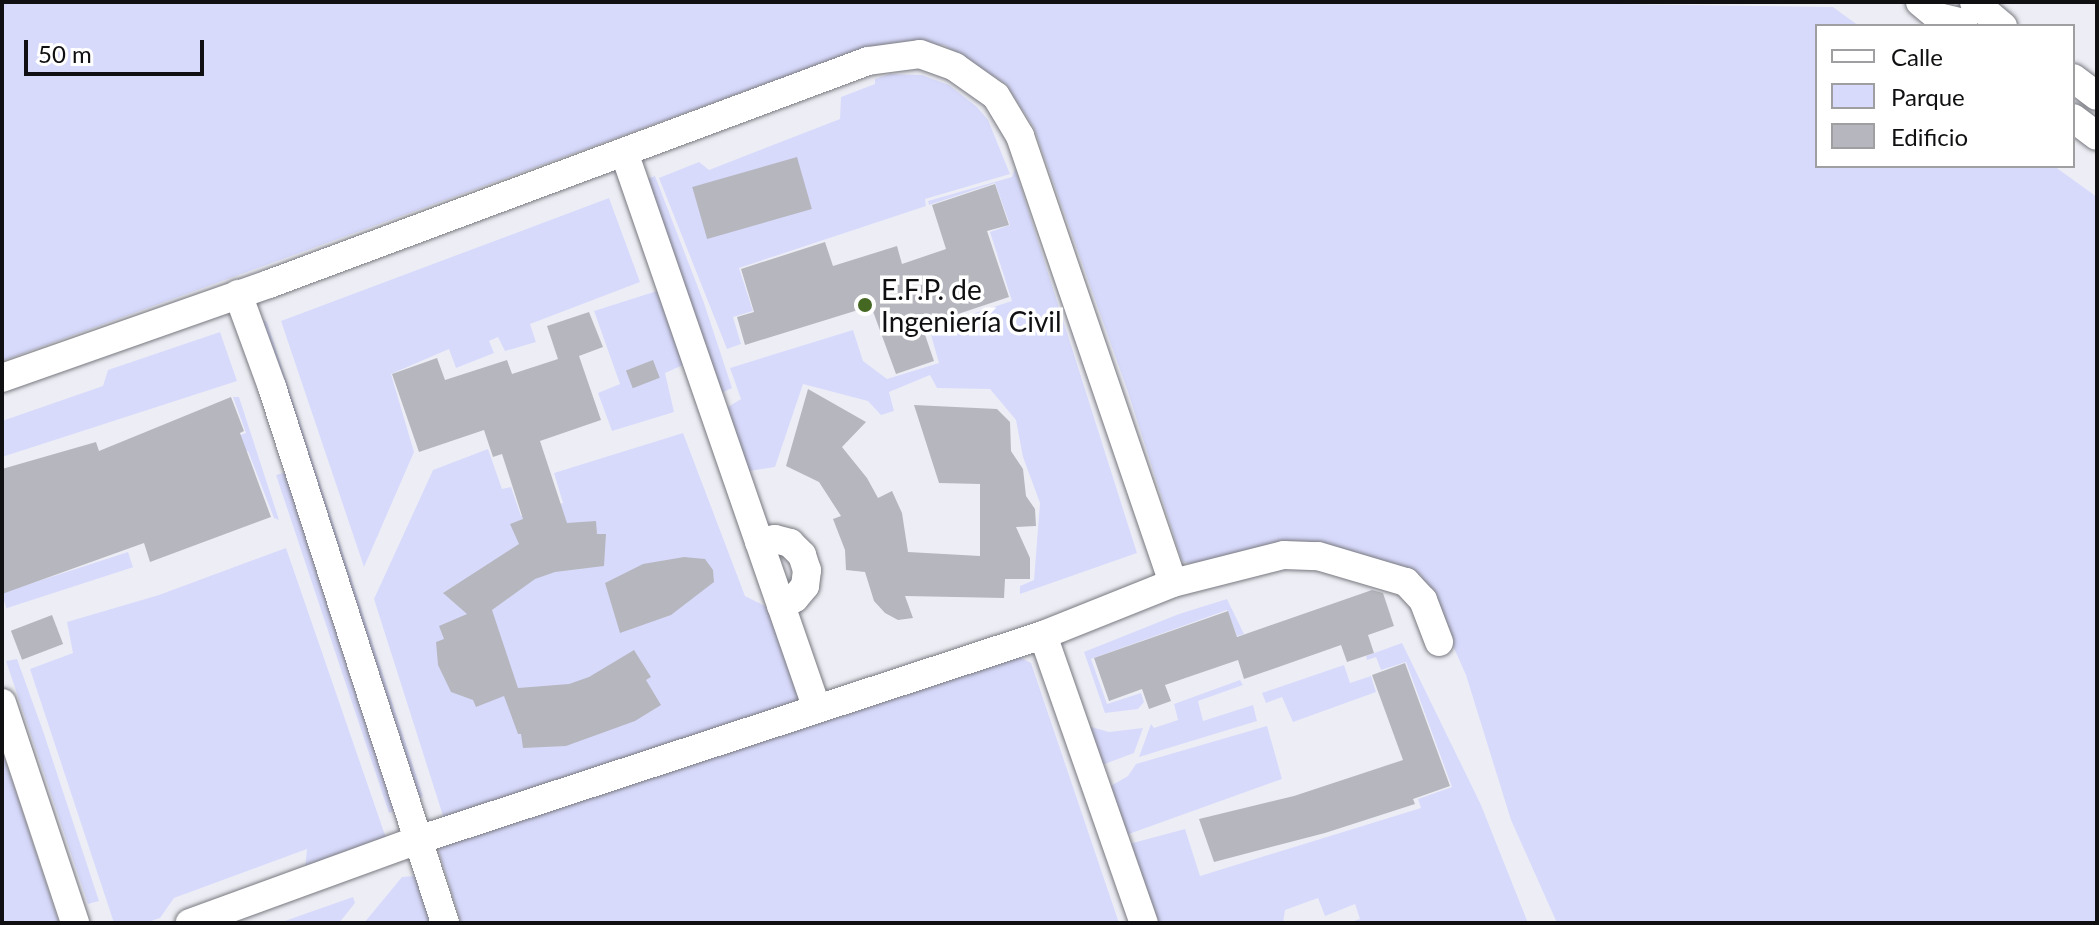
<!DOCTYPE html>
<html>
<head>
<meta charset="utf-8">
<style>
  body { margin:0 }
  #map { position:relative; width:2099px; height:925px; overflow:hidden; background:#edeef5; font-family:Lato,sans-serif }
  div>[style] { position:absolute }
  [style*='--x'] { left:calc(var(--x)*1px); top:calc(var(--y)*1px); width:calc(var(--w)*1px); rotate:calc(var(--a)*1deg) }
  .green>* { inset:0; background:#d8dafc; transform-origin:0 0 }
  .building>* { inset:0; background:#b6b7be; transform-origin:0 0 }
  .roads { filter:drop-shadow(0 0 2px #77787f) drop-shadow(0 0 2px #77787f) }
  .minor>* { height:28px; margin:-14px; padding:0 14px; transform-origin:14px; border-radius:14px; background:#fff }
  .dots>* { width:22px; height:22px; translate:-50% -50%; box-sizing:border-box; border:4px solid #fff; border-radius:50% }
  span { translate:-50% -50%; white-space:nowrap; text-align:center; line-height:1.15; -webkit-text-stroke:7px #fff; paint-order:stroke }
  .poi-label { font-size:28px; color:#101013 }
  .left { translate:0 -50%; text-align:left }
  .frame { position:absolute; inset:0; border:4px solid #101013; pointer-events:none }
  .legend { position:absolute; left:1815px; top:24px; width:260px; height:144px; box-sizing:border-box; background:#fff; border:2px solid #9f9fa1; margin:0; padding:10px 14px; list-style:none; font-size:24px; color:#101013 }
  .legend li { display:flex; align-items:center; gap:16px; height:40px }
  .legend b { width:40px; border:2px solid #9f9fa1 }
  .scale { position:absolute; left:24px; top:40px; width:180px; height:36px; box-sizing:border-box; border:4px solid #101013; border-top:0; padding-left:10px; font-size:24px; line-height:28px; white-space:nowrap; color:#101013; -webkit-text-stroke:6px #fff; paint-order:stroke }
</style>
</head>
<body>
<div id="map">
  <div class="green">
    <div style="clip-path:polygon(2px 2px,1460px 2px,1833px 7px,1859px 26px,1817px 26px,1817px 166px,2054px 166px,2097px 197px,2097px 923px,1557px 923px,1511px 820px,1466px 675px,1421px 575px,1311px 543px,1269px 544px,1191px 564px,1182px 561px,1128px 392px,1034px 128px,1006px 84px,944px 45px,889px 44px,831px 60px,2px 361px)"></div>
    <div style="clip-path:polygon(890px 74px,922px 75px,949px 85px,977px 107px,988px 120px,1010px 174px,925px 199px,926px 206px,739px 268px,753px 311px,733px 317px,741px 344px,727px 349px,659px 178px,699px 162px,709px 170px,840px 119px,841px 97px,875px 84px,875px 79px)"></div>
    <div style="clip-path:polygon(1015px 169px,1137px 553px,1020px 594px,1020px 586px,1034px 580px,1040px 503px,1023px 457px,1016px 420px,990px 389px,937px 388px,930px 375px,889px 392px,894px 411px,881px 415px,868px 401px,803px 384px,775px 467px,743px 472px,728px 407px,741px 399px,730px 368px,853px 330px,863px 361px,887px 379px,939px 363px,929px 328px,1012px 301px,990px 232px,1010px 225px,995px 183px,929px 205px,928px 201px,1012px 177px)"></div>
    <div style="clip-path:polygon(655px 176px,704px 303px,732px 388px,717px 395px,644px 180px)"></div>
    <div style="clip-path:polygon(609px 198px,640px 282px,530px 324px,536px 342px,505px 351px,498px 337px,489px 341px,494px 353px,456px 368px,449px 349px,391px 374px,414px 452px,364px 567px,281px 321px)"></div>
    <div style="clip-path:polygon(657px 291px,683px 365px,665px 373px,674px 412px,612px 431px,598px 393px,620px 384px,594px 311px)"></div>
    <div style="clip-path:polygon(262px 319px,267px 322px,423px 796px,417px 798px)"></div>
    <div style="clip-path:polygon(220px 332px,237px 381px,2px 457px,2px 421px,103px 386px,108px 370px)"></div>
    <div style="clip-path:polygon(233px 397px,239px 397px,279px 520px,274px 518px,248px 451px,217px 462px,211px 446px,246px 433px)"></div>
    <div style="clip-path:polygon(683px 433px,745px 596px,767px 607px,800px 700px,444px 819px,374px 599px,433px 470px,488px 449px,502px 489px,511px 487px,521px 516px,563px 503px,554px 473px)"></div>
    <div style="clip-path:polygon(287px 472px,394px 811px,389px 813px,276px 475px)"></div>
    <div style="clip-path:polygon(286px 548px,386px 838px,305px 868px,307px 849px,174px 898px,160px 918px,145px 923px,114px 923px,30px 669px,73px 653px,67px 622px,159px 595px)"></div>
    <div style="left:128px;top:552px;width:16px;height:133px;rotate:72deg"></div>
    <div style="clip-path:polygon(1227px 599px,1244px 634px,1237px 636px,1227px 610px,1091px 659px,1107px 704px,1141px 693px,1144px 702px,1138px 709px,1105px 713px,1084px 652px,1179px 614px)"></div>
    <div style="clip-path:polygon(1402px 643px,1481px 805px,1528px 923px,1348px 923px,1360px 919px,1355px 904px,1325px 916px,1318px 898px,1285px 910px,1283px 923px,1155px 923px,1129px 844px,1185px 829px,1200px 876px,1421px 808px,1418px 799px,1452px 787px,1406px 662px,1381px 670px,1376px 657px,1367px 660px,1366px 656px)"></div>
    <div style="clip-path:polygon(1015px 655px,1031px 663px,1119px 923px,461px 923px,439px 852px,441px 845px)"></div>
    <div style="clip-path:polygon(17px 659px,43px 731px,99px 901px,88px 904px,6px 661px)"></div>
    <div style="clip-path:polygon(1344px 665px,1350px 683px,1371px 676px,1376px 692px,1293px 722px,1282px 697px,1266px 703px,1262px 693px)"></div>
    <div style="clip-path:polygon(1240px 680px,1243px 685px,1198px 701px,1203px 721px,1253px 705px,1257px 721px,1139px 757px,1151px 724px,1154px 728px,1178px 720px,1174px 704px)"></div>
    <div style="clip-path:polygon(1088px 726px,1109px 732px,1143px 728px,1134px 753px,1102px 765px)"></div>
    <div style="clip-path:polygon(1267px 726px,1282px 779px,1126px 835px,1109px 787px,1128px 776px,1136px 764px)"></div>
    <div style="clip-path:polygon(2px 750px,59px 923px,2px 923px)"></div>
    <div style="clip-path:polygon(414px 876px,434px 923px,364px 923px,402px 877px)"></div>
    <div style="clip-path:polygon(353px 897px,355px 903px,339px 923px,279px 923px)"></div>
  </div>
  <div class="building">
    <div style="left:797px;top:157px;width:54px;height:109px;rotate:74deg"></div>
    <div style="clip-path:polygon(995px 184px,1009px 225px,987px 231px,1009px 297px,922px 326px,934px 361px,896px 374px,871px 306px,745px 345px,737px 317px,754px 312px,741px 269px,825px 242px,833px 266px,897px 246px,902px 264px,946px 249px,932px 205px)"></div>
    <div style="clip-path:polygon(589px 312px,603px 347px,579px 356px,601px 420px,540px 441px,567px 523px,596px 521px,597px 534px,606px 534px,604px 566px,555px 572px,535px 579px,492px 610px,518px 688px,569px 684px,589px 677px,634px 650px,651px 677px,646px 680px,661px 705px,635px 721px,566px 746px,523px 748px,521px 734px,518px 734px,504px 696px,476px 707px,473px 700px,451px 692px,438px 665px,436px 642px,444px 639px,439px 626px,467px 614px,443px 593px,519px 544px,510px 524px,523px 519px,502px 454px,493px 457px,484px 430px,419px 452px,392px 374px,437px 358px,445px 380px,507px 360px,512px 374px,558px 359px,547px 326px)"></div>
    <div style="left:653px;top:360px;width:19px;height:29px;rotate:69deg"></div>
    <div style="clip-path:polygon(808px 389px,866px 422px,842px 447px,867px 478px,878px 498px,892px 491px,902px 513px,908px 552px,980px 556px,980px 484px,939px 483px,914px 405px,997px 409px,1010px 422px,1011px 451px,1023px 469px,1026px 496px,1035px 509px,1036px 526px,1016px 527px,1030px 558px,1030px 579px,1005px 579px,1004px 598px,905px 596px,913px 618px,898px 620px,885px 613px,874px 601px,865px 572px,846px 570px,845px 550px,833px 519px,841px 516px,819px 482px,786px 466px)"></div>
    <div style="clip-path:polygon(231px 397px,244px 431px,240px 433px,271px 517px,150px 562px,144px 543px,2px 594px,2px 469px,96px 442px,99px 451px)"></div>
    <div style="clip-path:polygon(684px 557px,705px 559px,713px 570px,714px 582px,671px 615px,620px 633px,605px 583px,643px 564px)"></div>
    <div style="clip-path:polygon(1372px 590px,1383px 593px,1394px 626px,1368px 635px,1374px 653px,1347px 662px,1341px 645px,1244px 679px,1238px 660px,1165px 685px,1171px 701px,1149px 709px,1142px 689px,1109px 701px,1094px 658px,1228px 611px,1237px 637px)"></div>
    <div style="left:52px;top:615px;width:31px;height:44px;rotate:69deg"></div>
    <div style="clip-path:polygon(1405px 663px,1450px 786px,1413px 799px,1415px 804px,1325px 833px,1214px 862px,1199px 819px,1294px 796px,1403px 760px,1372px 675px)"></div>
  </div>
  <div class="roads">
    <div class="minor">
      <div style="--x:1920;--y:2;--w:23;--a:40"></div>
      <div style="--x:1938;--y:17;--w:26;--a:13"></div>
      <div style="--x:1974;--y:2;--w:38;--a:40"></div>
      <div style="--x:2073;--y:78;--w:30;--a:37"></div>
      <div style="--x:2073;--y:118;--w:30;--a:37"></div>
      <div style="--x:624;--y:152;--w:589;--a:70.89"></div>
      <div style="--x:238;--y:294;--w:99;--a:69.9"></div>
      <div style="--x:272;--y:387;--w:563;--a:72.11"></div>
      <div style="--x:2;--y:378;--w:283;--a:-19.4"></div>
      <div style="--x:269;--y:284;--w:639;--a:-20.42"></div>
      <div style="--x:868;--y:61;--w:52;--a:-7.7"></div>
      <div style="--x:920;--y:54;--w:37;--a:20"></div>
      <div style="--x:955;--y:67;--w:50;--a:35.3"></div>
      <div style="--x:996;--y:96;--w:47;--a:59"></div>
      <div style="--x:1020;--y:136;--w:472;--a:71.1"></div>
      <div style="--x:1173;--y:583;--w:140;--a:158.2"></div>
      <div style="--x:1043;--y:635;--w:658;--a:161.84"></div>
      <div style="--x:418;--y:840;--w:243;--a:160"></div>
      <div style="--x:759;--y:542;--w:16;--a:-11"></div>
      <div style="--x:775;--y:539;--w:16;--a:15"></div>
      <div style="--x:790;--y:543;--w:17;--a:45"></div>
      <div style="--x:802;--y:555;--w:16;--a:72"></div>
      <div style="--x:807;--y:570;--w:16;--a:97"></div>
      <div style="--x:805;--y:586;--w:16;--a:130"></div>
      <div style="--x:795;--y:598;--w:16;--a:150"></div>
      <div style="--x:1173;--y:583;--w:114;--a:-14.2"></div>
      <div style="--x:1284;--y:555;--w:34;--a:2"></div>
      <div style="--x:1318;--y:556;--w:92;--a:16.5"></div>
      <div style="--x:1406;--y:582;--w:25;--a:47"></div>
      <div style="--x:1423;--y:600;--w:45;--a:69.1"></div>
      <div style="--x:1043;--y:635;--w:305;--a:70.7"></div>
      <div style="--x:2;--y:703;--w:232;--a:71.6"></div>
    </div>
  </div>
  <div class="dots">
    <div style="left:865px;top:305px;background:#446822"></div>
  </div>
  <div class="poi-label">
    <span class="left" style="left:881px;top:305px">E.F.P. de<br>Ingeniería Civil</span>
  </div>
  <div class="frame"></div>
  <ul class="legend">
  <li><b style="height:10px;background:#fff"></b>Calle</li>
  <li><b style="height:22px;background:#d8dafc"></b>Parque</li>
  <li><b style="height:22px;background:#b6b7be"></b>Edificio</li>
  </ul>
  <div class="scale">50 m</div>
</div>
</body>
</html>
